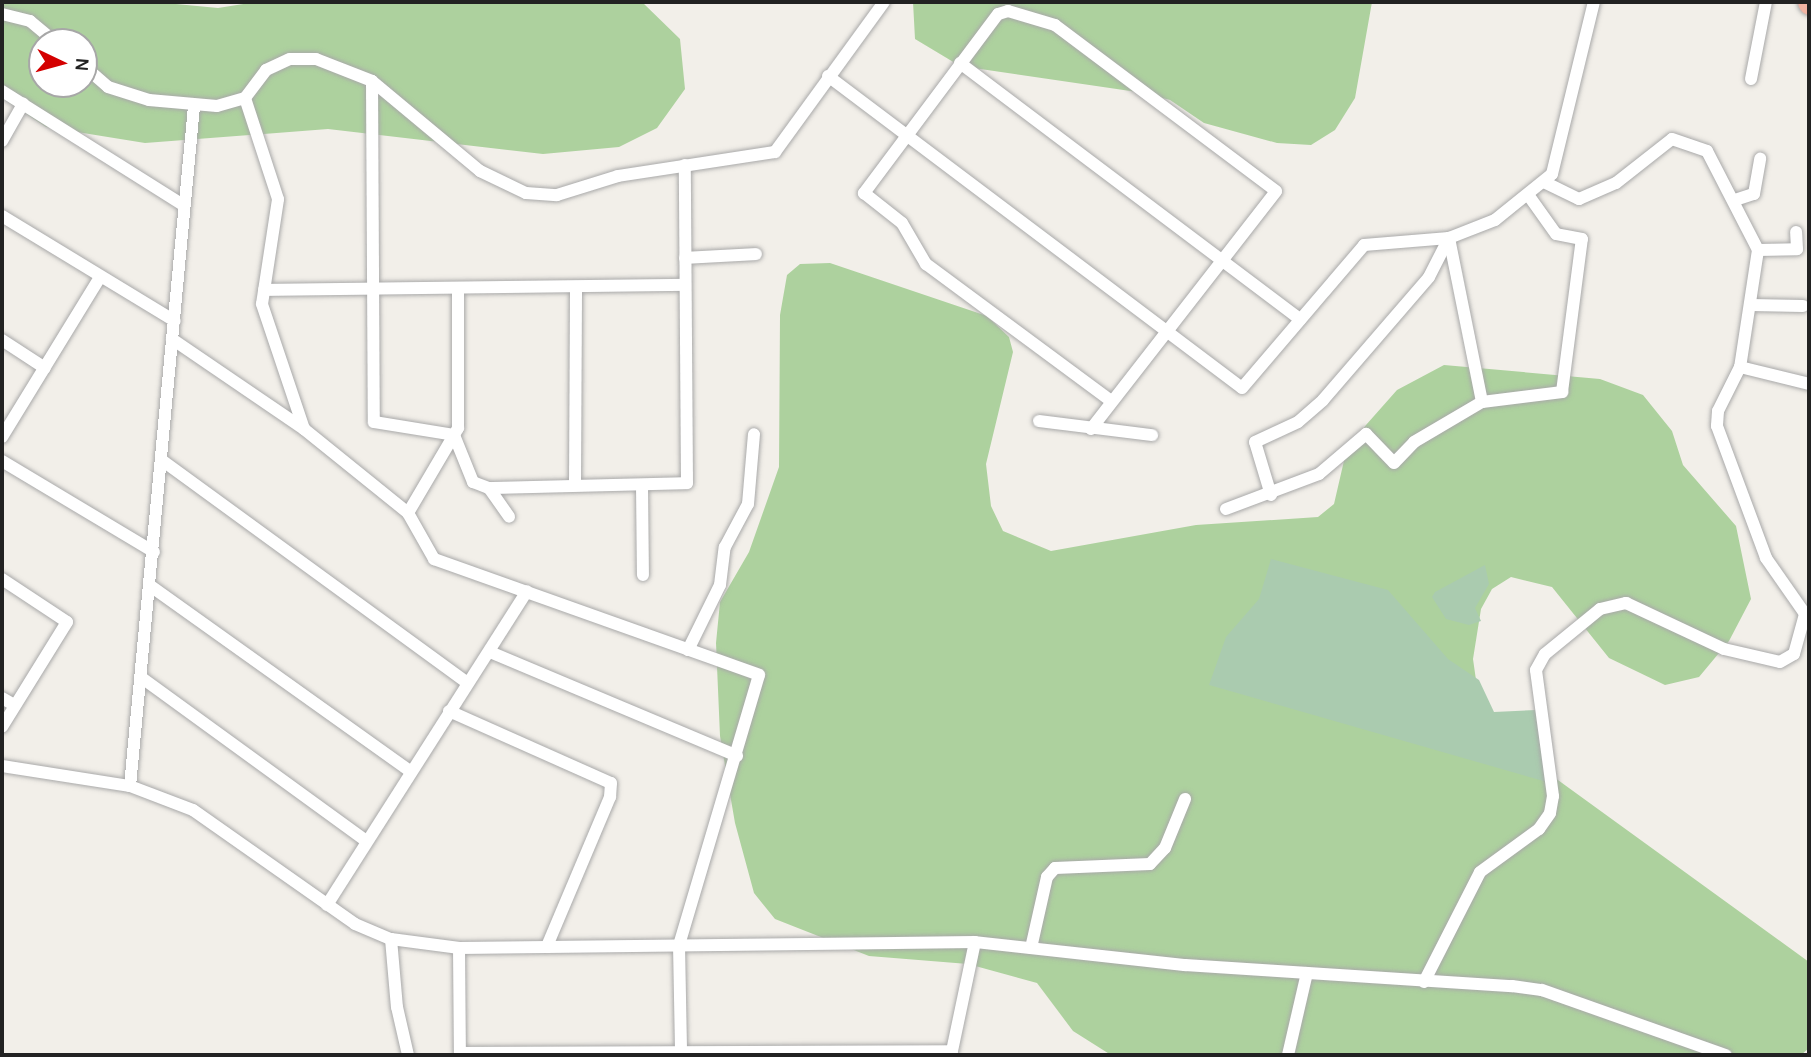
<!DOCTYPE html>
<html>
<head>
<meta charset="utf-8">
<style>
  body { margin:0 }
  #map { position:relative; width:1811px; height:1057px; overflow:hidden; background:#f2efe9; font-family:Karla,sans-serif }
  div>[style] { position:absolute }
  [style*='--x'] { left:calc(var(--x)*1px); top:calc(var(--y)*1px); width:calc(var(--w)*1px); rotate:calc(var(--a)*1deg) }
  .forest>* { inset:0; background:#add19e }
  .cemetery>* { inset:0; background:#aacbaf }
  .roads { filter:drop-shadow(0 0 2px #a9a9a9) drop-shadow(0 0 2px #a9a9a9) }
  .minor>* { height:12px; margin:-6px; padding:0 6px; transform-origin:6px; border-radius:6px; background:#fff }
  .trunk>* { height:21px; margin:-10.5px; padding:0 10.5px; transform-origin:10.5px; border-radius:10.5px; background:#f2b4a3 }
  span { translate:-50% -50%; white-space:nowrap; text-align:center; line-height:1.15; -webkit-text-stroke:5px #fff; paint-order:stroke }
  .frame { position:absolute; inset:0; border:4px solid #222; pointer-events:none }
  .north { position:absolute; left:28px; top:28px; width:70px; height:70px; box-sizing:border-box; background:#fff; border:2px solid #a7a7a7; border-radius:50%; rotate:95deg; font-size:19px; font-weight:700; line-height:28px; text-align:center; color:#222 }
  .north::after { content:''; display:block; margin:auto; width:24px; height:32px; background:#d40000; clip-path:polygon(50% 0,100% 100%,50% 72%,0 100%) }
</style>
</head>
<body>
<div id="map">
  <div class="forest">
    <div style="clip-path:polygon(evenodd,2px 2px,155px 2px,218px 8px,256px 2px,642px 2px,680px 39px,685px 89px,657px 128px,619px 147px,543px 154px,328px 129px,145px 143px,46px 127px,2px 98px,2px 2px,42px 42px,84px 42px,84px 84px,42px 84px,42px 42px)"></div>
    <div style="clip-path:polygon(913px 2px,1372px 2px,1355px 98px,1335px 130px,1311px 145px,1277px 143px,1204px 123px,1170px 100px,1144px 93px,960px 66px,915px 39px)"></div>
    <div style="clip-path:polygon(830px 263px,987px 316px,1009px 337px,1013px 352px,986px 464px,991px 506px,1003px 531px,1051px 551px,1196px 525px,1318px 517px,1334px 504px,1346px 452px,1366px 425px,1397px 390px,1444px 365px,1600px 379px,1643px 395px,1672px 431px,1683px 465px,1736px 526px,1751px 599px,1729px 641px,1699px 677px,1665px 685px,1609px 658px,1552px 587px,1511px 577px,1492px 589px,1481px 609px,1473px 659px,1476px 680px,1511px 746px,1809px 962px,1809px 1048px,1801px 1055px,1111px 1055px,1073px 1031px,1037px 983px,968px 964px,869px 956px,775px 919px,754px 893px,735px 823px,720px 736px,716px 643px,720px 602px,749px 552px,779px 467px,780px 315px,787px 275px,800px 264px)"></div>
  </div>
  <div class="cemetery">
    <div style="clip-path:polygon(1271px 559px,1388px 590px,1448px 659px,1479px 680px,1494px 712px,1536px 710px,1547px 782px,1209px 685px,1226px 637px,1259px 599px)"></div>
    <div style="clip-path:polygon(1485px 565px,1489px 584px,1475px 608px,1481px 621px,1469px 625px,1446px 619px,1432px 597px,1435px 592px)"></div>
  </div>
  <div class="roads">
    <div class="minor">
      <div style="--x:2;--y:14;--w:29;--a:14"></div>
      <div style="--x:30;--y:21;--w:33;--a:40"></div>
      <div style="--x:960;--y:63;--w:426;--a:37"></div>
      <div style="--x:84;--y:66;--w:32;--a:41"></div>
      <div style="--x:108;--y:87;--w:43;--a:17.6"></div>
      <div style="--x:149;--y:100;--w:68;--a:5"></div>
      <div style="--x:217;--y:106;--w:29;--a:-16"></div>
      <div style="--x:828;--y:76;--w:518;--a:37"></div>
      <div style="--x:1242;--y:388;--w:188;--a:-49.5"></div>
      <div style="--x:1364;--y:245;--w:85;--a:-4.7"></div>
      <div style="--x:1449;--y:238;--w:49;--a:-21.4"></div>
      <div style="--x:1495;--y:220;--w:73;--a:-38.9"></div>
      <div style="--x:1552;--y:174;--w:177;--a:-76.3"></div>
      <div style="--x:1751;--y:79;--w:78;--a:-79"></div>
      <div style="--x:372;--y:81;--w:341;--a:89.7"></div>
      <div style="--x:374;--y:422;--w:81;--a:9.2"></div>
      <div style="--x:2;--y:91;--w:214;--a:32.2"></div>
      <div style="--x:2;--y:141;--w:43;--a:-60.4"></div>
      <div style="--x:1544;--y:182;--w:39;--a:26"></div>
      <div style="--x:1579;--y:199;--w:40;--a:-23.4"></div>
      <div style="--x:1616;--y:183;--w:71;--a:-38.2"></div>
      <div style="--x:1672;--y:139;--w:37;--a:19"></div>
      <div style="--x:1707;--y:151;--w:111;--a:62.7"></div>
      <div style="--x:1758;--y:250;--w:118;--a:98.7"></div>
      <div style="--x:1740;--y:367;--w:49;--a:116.6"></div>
      <div style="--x:1718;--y:411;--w:15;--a:94"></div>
      <div style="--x:1717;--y:426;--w:141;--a:69.6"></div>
      <div style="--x:1766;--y:558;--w:68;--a:55.1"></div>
      <div style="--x:1735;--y:200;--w:20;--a:-18"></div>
      <div style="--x:1754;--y:194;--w:36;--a:-80"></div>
      <div style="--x:2;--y:216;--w:202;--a:31.3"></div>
      <div style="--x:1449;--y:238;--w:167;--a:78.6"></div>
      <div style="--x:1758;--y:250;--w:39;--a:-1"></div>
      <div style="--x:1797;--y:249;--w:17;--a:-93"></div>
      <div style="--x:685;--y:258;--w:71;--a:-3.2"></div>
      <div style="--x:264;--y:290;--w:421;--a:-0.7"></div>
      <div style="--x:1751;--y:305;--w:52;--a:1.1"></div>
      <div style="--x:172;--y:339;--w:160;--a:34.3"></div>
      <div style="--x:304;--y:429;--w:134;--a:38.9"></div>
      <div style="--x:408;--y:513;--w:53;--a:60.5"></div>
      <div style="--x:434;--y:559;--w:345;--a:19.6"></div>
      <div style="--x:759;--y:675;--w:282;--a:106.5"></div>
      <div style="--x:679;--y:945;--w:107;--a:88.9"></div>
      <div style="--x:2;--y:340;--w:51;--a:33.1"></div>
      <div style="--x:1740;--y:367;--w:71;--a:13.8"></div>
      <div style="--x:1039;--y:421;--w:114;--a:7.1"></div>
      <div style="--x:304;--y:429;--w:132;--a:-108.6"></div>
      <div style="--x:262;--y:304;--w:106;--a:-81.3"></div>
      <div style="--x:278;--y:199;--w:106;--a:-108.1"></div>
      <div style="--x:245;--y:98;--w:35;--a:-53"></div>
      <div style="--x:266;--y:70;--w:26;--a:-25"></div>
      <div style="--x:290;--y:59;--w:26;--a:0"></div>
      <div style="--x:316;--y:59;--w:60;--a:21.4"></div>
      <div style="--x:372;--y:81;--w:141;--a:39.8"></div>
      <div style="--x:480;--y:171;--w:51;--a:25.6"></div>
      <div style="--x:526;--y:193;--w:31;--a:4"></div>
      <div style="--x:557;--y:195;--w:64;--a:-17.3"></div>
      <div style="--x:618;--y:176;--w:159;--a:-8.7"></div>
      <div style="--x:775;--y:152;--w:185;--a:-54"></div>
      <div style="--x:1091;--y:429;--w:301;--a:-52.1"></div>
      <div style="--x:1276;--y:191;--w:276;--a:-143.1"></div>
      <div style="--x:1055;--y:25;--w:49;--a:-163.4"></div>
      <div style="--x:1008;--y:11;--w:10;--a:163"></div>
      <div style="--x:998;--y:14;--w:224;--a:126.8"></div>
      <div style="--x:864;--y:193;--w:48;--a:38.3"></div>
      <div style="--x:902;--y:223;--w:48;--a:59.7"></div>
      <div style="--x:926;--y:264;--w:230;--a:36.5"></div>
      <div style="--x:454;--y:435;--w:51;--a:68"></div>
      <div style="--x:473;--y:482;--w:17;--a:21"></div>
      <div style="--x:489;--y:488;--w:198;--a:-1.4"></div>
      <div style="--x:687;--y:483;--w:318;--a:-90.4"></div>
      <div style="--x:2;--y:437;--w:185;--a:-58.5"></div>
      <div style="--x:2;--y:461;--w:177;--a:30.9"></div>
      <div style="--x:163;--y:461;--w:375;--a:36.1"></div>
      <div style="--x:575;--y:484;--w:196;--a:-89.7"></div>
      <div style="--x:642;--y:485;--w:90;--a:89.4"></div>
      <div style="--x:489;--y:488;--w:35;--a:55"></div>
      <div style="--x:1271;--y:495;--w:55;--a:-106.8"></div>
      <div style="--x:1255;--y:442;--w:47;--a:-24.9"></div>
      <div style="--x:1298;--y:422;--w:33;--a:-41"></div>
      <div style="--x:1323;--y:400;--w:162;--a:-49.2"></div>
      <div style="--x:1429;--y:277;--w:44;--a:-62.9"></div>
      <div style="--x:1226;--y:509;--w:99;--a:-20.6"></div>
      <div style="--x:1319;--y:474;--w:62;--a:-40.4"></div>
      <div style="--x:1366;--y:434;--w:40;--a:46"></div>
      <div style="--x:1394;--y:463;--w:29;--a:-46"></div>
      <div style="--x:1414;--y:442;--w:79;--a:-30.5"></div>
      <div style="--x:1482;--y:402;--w:81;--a:-7.1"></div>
      <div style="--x:1562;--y:392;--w:154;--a:-82.6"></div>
      <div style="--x:1582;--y:239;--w:26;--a:-169"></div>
      <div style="--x:1556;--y:234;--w:47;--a:-125.4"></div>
      <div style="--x:408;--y:513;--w:99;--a:-59.5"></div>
      <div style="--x:458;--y:428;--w:140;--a:-90"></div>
      <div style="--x:2;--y:579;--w:78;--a:33.5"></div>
      <div style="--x:67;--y:622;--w:123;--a:121.8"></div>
      <div style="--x:152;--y:587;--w:317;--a:35.5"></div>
      <div style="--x:688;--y:650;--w:72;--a:-63.8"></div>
      <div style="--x:720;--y:585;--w:38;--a:-83"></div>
      <div style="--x:725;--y:547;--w:49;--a:-61.9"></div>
      <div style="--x:748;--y:504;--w:70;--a:-85.1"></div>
      <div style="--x:490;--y:652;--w:268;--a:22.8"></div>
      <div style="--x:142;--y:678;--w:277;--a:36"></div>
      <div style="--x:2;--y:698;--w:14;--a:30"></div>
      <div style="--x:449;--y:711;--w:177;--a:24"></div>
      <div style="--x:611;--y:783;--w:14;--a:94"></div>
      <div style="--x:610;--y:797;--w:162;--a:112.9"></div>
      <div style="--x:2;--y:766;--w:130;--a:8.9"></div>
      <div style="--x:130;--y:786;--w:67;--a:20.9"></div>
      <div style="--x:193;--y:810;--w:198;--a:35.1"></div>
      <div style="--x:355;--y:924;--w:39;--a:23"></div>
      <div style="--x:391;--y:939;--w:69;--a:7.5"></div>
      <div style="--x:459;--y:948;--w:516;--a:-0.67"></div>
      <div style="--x:975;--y:942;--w:211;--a:6.3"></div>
      <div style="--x:1185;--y:965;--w:328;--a:3.7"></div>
      <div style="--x:1512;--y:986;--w:30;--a:8"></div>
      <div style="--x:1542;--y:990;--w:195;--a:19.5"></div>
      <div style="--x:130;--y:786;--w:682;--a:-84.62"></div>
      <div style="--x:327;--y:905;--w:372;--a:-57.5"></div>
      <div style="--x:391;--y:939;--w:68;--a:85"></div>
      <div style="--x:397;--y:1007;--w:49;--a:77.1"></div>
      <div style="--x:459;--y:948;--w:105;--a:89.5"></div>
      <div style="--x:460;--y:1053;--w:492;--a:-0.2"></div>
      <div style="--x:952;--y:1051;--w:111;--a:-78.1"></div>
      <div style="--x:1031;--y:948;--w:73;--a:-77.3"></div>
      <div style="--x:1047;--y:877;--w:12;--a:-48"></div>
      <div style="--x:1055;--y:868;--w:95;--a:-2.4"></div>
      <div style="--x:1150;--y:864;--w:22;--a:-47"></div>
      <div style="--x:1165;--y:848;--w:53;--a:-67.8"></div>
      <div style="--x:1424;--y:982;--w:123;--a:-63"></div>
      <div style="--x:1480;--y:872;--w:73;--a:-36.1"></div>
      <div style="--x:1539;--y:829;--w:19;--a:-55"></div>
      <div style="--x:1550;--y:813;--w:17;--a:-80"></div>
      <div style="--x:1553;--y:796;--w:127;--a:-97.7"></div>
      <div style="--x:1536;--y:670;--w:18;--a:-61"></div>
      <div style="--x:1545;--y:654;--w:71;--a:-39.3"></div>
      <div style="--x:1600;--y:609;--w:27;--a:-13"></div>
      <div style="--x:1626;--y:603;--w:108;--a:25.1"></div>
      <div style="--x:1724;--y:649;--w:57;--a:13.1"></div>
      <div style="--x:1780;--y:662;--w:16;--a:-30"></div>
      <div style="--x:1794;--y:654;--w:41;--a:-74.6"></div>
      <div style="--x:1805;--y:614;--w:4;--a:27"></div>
      <div style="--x:1288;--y:1055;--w:84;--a:-77"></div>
    </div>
    <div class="trunk">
      <div style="--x:1808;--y:2;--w:2;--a:63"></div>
    </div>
  </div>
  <div class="frame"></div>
  <div class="north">N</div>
</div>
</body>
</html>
